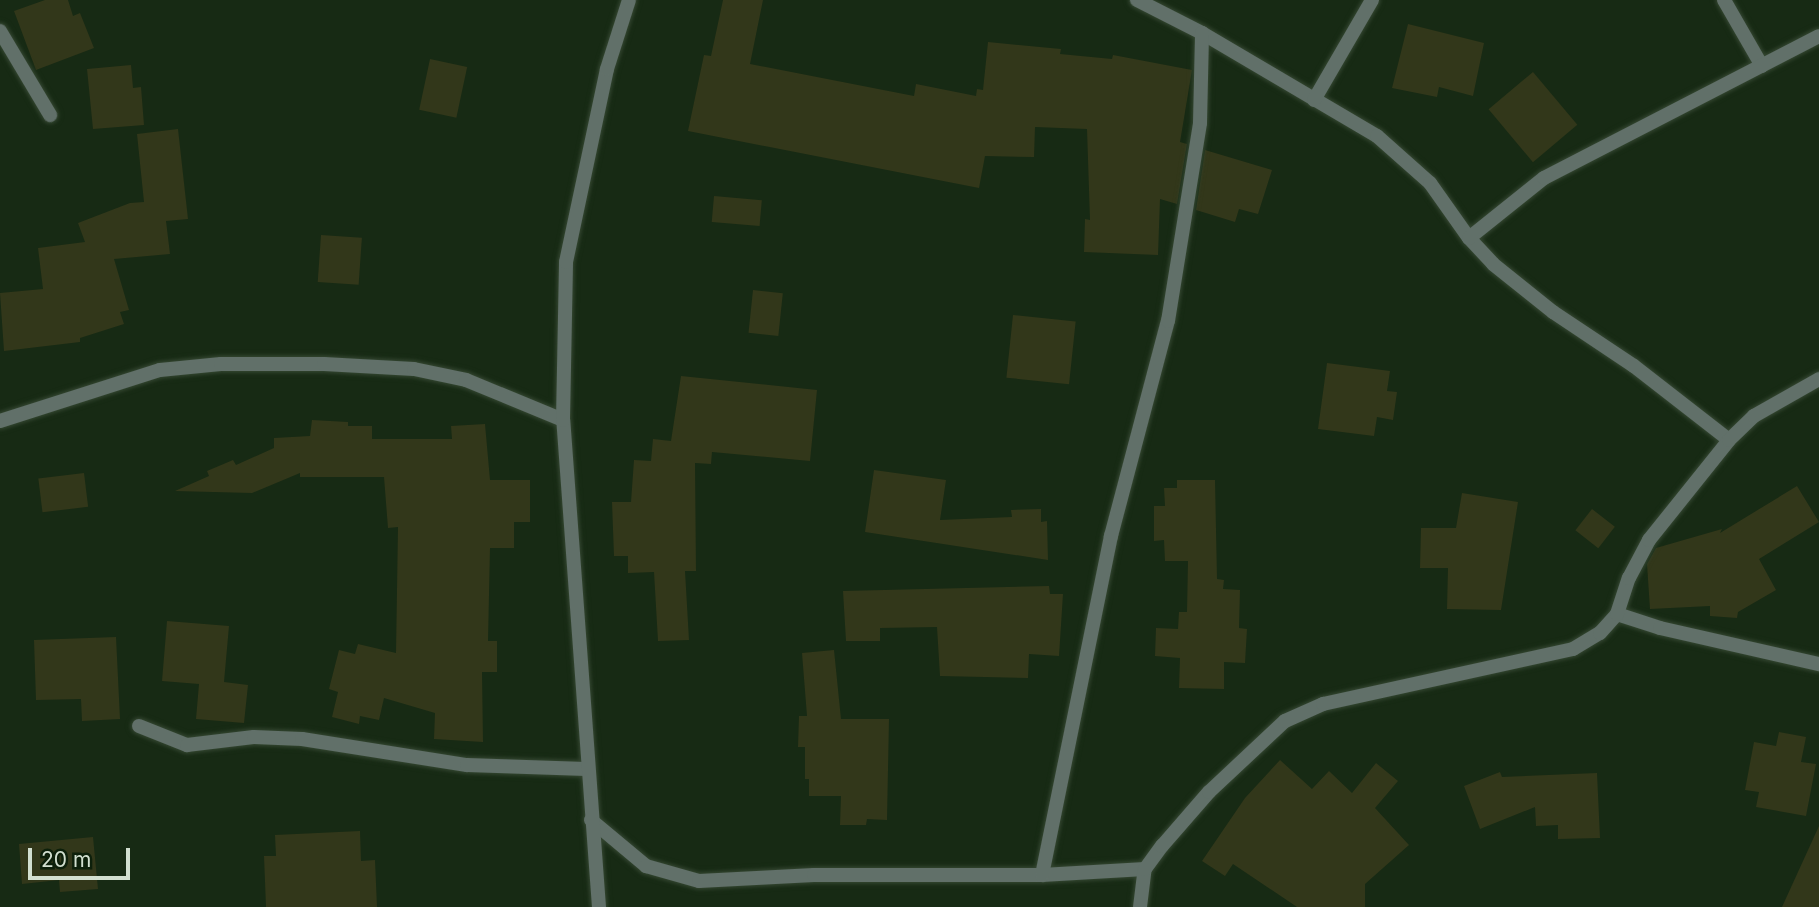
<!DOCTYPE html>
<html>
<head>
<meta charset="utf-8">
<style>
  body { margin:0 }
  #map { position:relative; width:1819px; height:907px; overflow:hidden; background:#172a14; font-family:Inter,sans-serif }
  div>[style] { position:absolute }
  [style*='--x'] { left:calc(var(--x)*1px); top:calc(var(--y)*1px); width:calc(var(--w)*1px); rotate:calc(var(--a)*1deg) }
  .building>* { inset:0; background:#32371a; transform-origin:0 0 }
  .roads { filter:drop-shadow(0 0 2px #354732) drop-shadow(0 0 2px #354732) }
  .street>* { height:14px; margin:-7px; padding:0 7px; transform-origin:7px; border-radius:7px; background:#617069 }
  span { translate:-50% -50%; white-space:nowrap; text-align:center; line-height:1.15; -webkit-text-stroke:5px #0d200b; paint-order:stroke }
  .scale { position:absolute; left:28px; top:848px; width:102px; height:32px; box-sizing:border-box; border:4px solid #d2dfd0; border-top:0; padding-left:9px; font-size:21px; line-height:24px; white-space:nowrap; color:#d2dfd0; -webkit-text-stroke:5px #0d200b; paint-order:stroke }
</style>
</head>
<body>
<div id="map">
  <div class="building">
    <div style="clip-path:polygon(45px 0,68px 0,73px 16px,80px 13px,94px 48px,36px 70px,14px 11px)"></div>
    <div style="clip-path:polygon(723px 0,763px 0,750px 64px,914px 96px,916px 84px,976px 96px,977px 89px,983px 90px,988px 42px,1061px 49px,1060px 54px,1112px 59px,1113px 55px,1192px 70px,1180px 142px,1187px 144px,1177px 204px,1160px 199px,1158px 255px,1084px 252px,1085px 219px,1090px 220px,1087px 129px,1035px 127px,1034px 157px,985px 156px,979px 188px,688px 131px,704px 55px,711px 56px)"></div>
    <div style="clip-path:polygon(1408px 24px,1484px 43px,1473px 96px,1439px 87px,1437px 97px,1392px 88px)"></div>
    <div style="left:430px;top:59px;width:38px;height:52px;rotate:12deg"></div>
    <div style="clip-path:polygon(131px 65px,133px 88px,141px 87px,144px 125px,93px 129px,87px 69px)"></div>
    <div style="left:1533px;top:72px;width:69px;height:58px;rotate:50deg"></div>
    <div style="clip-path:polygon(178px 129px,188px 219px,166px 221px,170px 254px,114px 259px,129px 310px,120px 312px,124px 324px,80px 338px,80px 342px,4px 351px,0 293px,43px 289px,38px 248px,85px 242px,78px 223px,130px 203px,144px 202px,137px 134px)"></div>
    <div style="clip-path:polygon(1205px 150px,1272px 170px,1258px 214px,1239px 209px,1235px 222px,1196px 210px)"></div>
    <div style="left:714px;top:196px;width:48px;height:26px;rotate:5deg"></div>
    <div style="left:321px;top:235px;width:41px;height:47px;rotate:4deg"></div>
    <div style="left:753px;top:290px;width:30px;height:43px;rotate:6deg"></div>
    <div style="left:1013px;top:315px;width:63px;height:63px;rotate:6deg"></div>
    <div style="clip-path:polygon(1327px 363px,1390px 371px,1387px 391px,1397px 392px,1393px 420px,1377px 417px,1374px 436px,1318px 429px)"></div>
    <div style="clip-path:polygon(681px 376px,817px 390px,810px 461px,712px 452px,711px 464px,695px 463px,696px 571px,685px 571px,689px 640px,658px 641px,654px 572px,628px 573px,628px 556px,614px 556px,612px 502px,631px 502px,634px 460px,651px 461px,653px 439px,671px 441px)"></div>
    <div style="clip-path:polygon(312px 420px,348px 422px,348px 426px,372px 426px,372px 439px,452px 439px,451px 426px,485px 424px,490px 480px,530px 480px,530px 522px,514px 522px,514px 548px,490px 548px,488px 641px,497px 641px,497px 672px,482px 672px,483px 742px,434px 739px,435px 713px,384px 698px,379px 720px,360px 716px,359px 724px,332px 717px,338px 692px,329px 689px,339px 650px,355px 654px,358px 644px,396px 653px,398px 527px,388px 528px,384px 477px,300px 477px,300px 473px,252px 493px,175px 491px,209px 476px,207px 471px,233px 460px,236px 465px,274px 448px,274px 438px,310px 436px)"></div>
    <div style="clip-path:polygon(874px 470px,946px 480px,940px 520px,1012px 517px,1011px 510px,1041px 509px,1041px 522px,1047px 521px,1048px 560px,865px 532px)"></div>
    <div style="left:84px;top:473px;width:34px;height:46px;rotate:83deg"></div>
    <div style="clip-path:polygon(1177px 480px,1215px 480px,1217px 579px,1224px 580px,1223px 589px,1240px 590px,1239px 628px,1247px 629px,1245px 663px,1224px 662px,1224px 689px,1179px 688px,1180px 658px,1155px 656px,1156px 628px,1178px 629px,1179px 612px,1187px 612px,1188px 561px,1165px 561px,1164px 540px,1154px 541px,1154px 506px,1165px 506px,1164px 488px,1177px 488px)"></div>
    <div style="clip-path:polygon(1797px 486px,1819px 522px,1759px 559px,1776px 590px,1738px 612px,1737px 618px,1710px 616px,1710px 606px,1650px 609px,1647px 564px,1656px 548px,1722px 529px,1720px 533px)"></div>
    <div style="clip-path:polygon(1462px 493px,1518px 502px,1501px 610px,1447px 609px,1448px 568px,1420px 568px,1421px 528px,1456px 528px)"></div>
    <div style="left:1592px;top:509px;width:29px;height:27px;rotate:38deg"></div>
    <div style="clip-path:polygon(1049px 586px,1050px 594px,1063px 594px,1059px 656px,1029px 654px,1028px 678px,940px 676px,937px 627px,880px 628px,880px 641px,846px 641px,843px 591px)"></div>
    <div style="clip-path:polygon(167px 621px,229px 626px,224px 682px,248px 685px,244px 723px,196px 719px,199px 684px,162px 681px)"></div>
    <div style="clip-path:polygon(116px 637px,120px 719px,82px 721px,81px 699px,36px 700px,34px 640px)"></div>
    <div style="clip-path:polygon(834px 650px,841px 719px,889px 719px,887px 820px,867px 819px,866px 825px,840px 825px,841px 796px,809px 796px,809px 779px,805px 779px,805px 747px,798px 747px,799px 716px,807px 716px,802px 653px)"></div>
    <div style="clip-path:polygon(1779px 732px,1806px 737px,1801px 762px,1816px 764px,1806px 816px,1756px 807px,1759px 792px,1745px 790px,1754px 742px,1776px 746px)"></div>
    <div style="clip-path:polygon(1280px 760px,1312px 789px,1329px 771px,1352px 793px,1376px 763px,1398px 781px,1375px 808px,1409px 845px,1365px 884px,1365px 907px,1297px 907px,1233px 864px,1225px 876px,1202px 861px,1245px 798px)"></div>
    <div style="clip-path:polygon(1500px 772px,1502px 777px,1597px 773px,1600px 838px,1558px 839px,1558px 825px,1536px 826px,1535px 807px,1480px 829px,1464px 786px)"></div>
    <div style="clip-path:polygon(1819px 826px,1819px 907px,1782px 907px)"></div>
    <div style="clip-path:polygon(360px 831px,361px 861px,375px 860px,377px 907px,266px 907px,264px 856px,276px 856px,275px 835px)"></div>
    <div style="clip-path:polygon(93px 837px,98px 889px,60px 892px,59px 880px,22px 884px,19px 844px)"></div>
  </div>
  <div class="roads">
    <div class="street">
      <div style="--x:1137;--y:0;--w:73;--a:26.9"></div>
      <div style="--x:1202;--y:33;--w:203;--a:30.5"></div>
      <div style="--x:1377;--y:136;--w:71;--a:41.6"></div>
      <div style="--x:1430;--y:183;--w:67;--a:54.7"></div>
      <div style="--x:1469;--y:238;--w:35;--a:47"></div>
      <div style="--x:1493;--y:264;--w:77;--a:38.7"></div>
      <div style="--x:1553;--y:312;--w:97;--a:33.7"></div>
      <div style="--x:1634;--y:366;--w:120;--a:37.9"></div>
      <div style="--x:1724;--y:0;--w:76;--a:60.1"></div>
      <div style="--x:0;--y:31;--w:98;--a:59.2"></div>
      <div style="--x:1314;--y:100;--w:116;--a:-59.9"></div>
      <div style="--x:1469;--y:238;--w:96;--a:-38.7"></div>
      <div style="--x:1544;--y:178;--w:309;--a:-27.3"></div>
      <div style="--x:0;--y:421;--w:168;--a:-17.7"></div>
      <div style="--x:160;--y:370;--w:61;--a:-5.6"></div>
      <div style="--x:221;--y:364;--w:103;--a:0"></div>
      <div style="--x:324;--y:364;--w:90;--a:3.2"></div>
      <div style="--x:414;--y:369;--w:53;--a:11.9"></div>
      <div style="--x:466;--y:380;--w:105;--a:22.4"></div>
      <div style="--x:1617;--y:614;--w:45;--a:18"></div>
      <div style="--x:1660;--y:628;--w:163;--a:12.8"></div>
      <div style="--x:139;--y:726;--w:52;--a:21.6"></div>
      <div style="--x:187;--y:745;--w:67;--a:-6.8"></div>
      <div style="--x:254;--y:737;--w:48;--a:2.4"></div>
      <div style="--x:302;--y:739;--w:167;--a:9"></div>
      <div style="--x:467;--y:765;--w:119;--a:1.9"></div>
      <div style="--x:591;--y:820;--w:72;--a:39.9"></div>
      <div style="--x:646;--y:866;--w:55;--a:15.8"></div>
      <div style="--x:699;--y:881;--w:115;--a:-3"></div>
      <div style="--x:814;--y:875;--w:228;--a:0"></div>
      <div style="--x:1042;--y:875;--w:103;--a:-3.3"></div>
      <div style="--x:1042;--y:875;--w:346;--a:-78.5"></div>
      <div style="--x:1111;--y:536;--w:222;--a:-75.2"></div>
      <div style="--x:1168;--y:321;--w:201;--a:-80.8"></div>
      <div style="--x:1200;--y:123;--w:90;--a:-88.7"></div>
      <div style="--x:599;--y:907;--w:488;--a:-94.2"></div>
      <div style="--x:563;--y:420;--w:158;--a:-88.9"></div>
      <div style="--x:566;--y:262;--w:197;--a:-78"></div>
      <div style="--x:607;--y:69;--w:72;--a:-72.3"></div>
      <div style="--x:1140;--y:907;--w:38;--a:-83"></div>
      <div style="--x:1145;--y:869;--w:29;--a:-54"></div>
      <div style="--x:1162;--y:846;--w:72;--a:-49"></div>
      <div style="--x:1209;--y:792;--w:104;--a:-43.1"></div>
      <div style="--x:1285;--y:721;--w:42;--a:-24.1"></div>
      <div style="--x:1323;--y:704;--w:256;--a:-12.4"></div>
      <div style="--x:1573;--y:649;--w:31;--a:-31"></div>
      <div style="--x:1600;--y:633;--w:25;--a:-48"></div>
      <div style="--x:1617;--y:614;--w:38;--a:-72"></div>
      <div style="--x:1629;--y:578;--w:43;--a:-62.2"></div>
      <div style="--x:1649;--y:540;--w:128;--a:-51.3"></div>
      <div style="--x:1729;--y:440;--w:35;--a:-44"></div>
      <div style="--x:1754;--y:416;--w:75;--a:-29.6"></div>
    </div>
  </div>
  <div class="scale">20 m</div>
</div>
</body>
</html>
